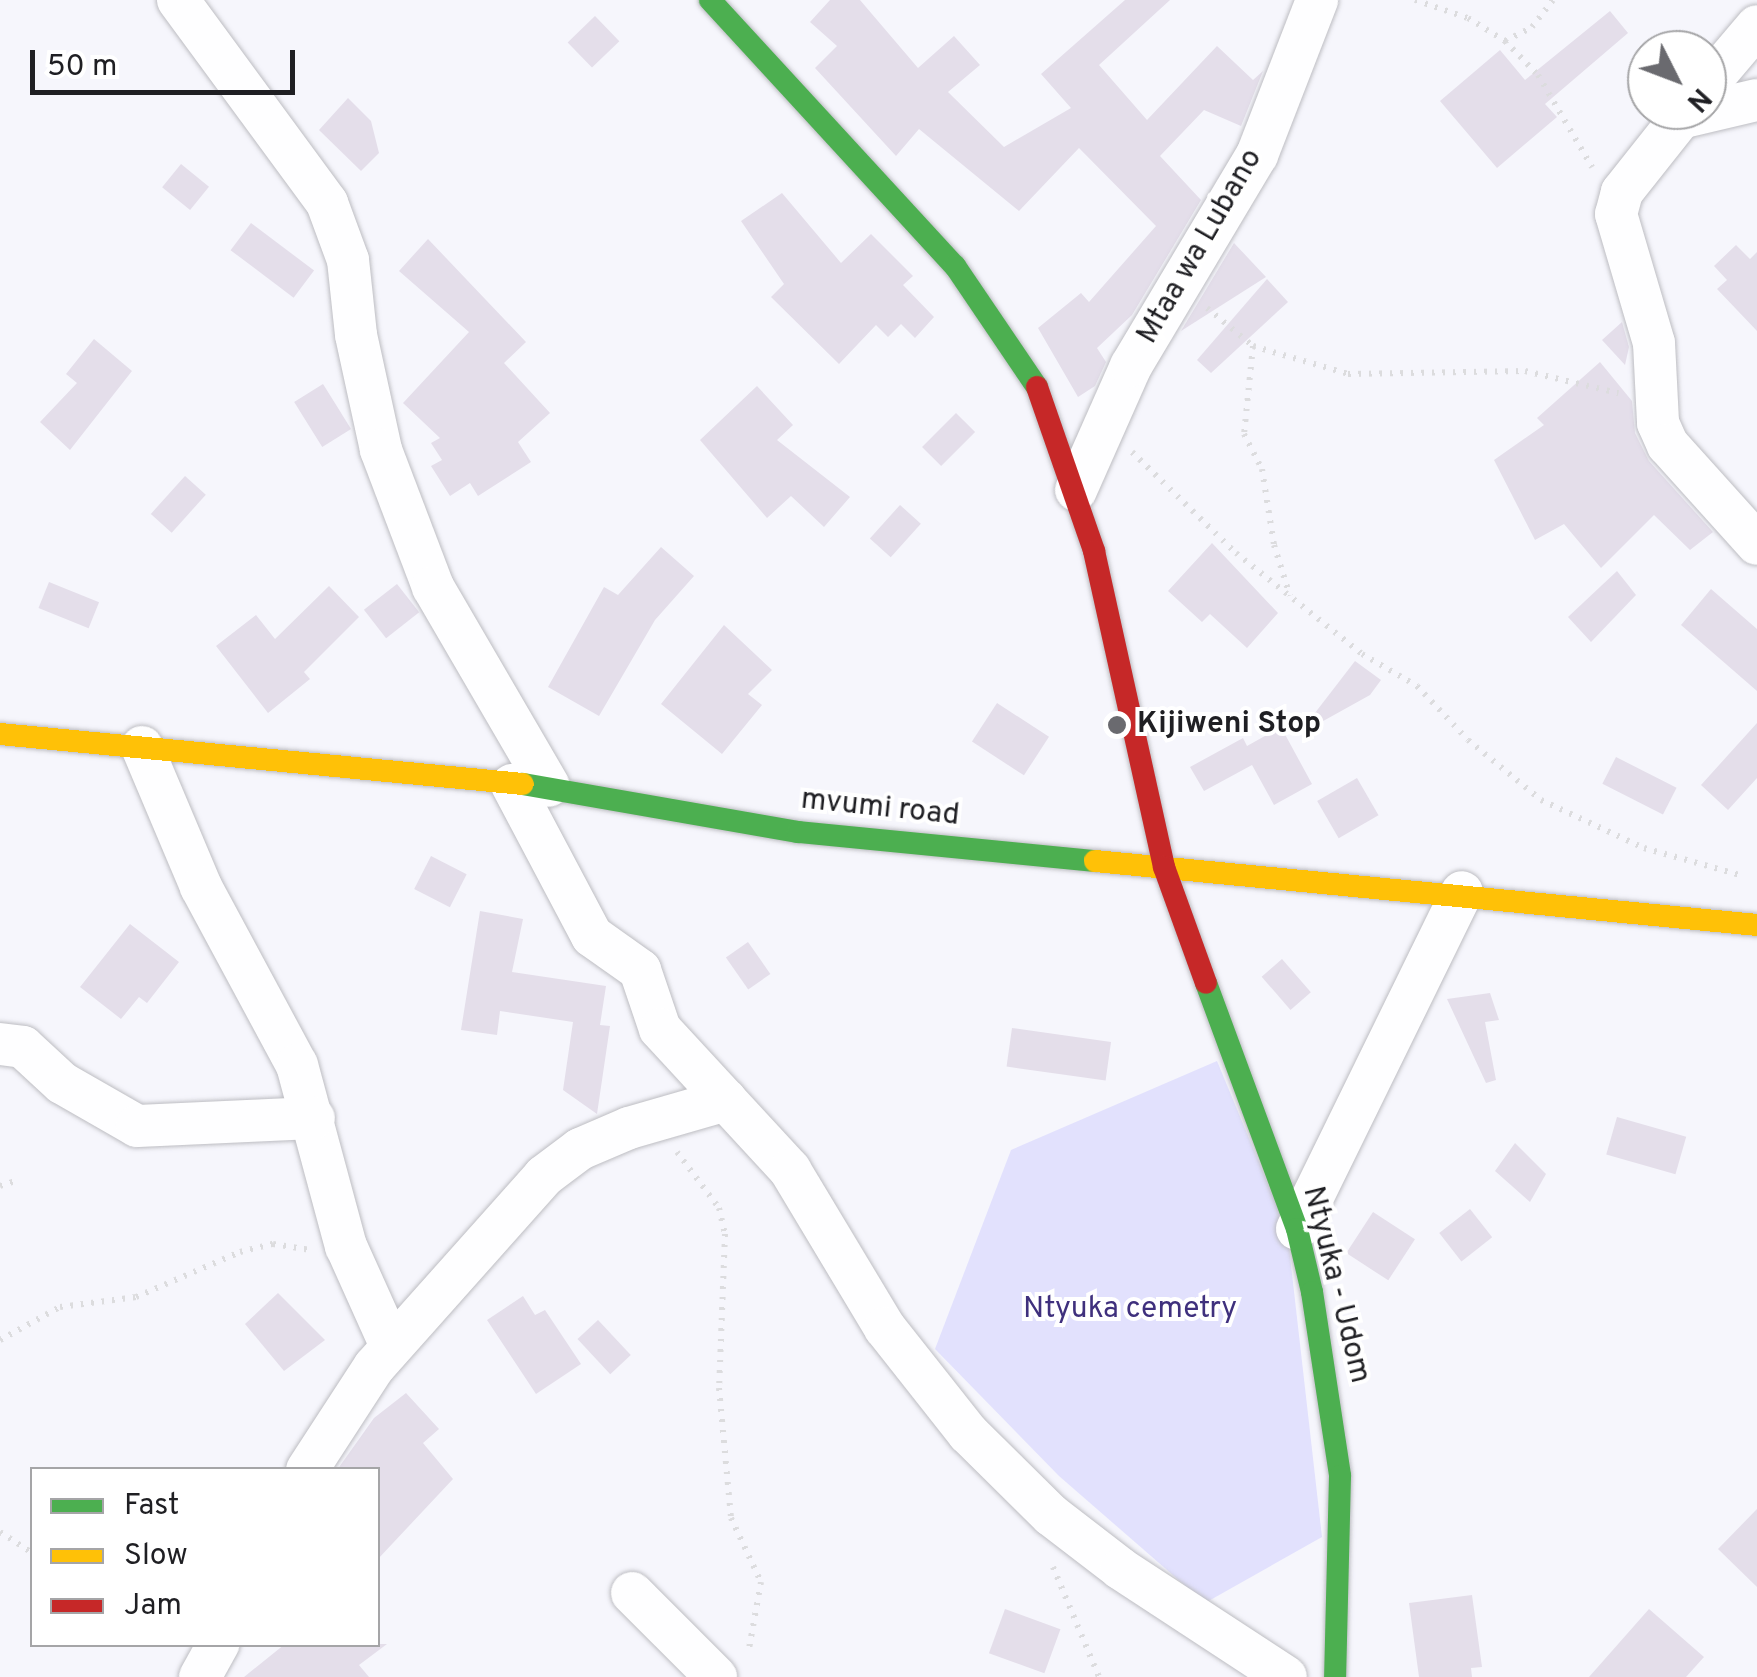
<!DOCTYPE html>
<html>
<head>
<meta charset="utf-8">
<style>
  body { margin:0 }
  #map { position:relative; width:1757px; height:1677px; overflow:hidden; background:#f6f6fc; font-family:Overpass,sans-serif }
  div>[style] { position:absolute }
  [style*='--x'] { left:calc(var(--x)*1px); top:calc(var(--y)*1px); width:calc(var(--w)*1px); rotate:calc(var(--a)*1deg) }
  .green>* { inset:0; background:#e2e1fd }
  .building>* { inset:0; background:#e4deea; transform-origin:0 0 }
  .path>* { height:6px; margin-top:-3px; transform-origin:0; background:repeating-linear-gradient(90deg,#dcdcde 0 2.5px,transparent 0 10.5px) }
  .roads { filter:drop-shadow(0 0 2px #bdbdc2) drop-shadow(0 0 2px #bdbdc2) }
  .street>* { height:42px; margin:-21px; padding:0 21px; transform-origin:21px; border-radius:21px; background:#fefeff }
  .fast>* { height:22px; margin:-11px; padding:0 11px; transform-origin:11px; border-radius:11px; background:#4caf50 }
  .slow>* { height:22px; margin:-11px; padding:0 11px; transform-origin:11px; border-radius:11px; background:#ffc107 }
  .jam>* { height:22px; margin:-11px; padding:0 11px; transform-origin:11px; border-radius:11px; background:#c62828 }
  .dots>* { width:28px; height:28px; translate:-50% -50%; box-sizing:border-box; border:5px solid #fff; border-radius:50% }
  span { translate:-50% -50%; white-space:nowrap; text-align:center; line-height:1.15; -webkit-text-stroke:8px #fff; paint-order:stroke }
  .street-label { font-size:30px; color:#1f1f23 }
  .poi-label { font-size:30px; color:#1f1f23; font-weight:700 }
  .left { translate:0 -50%; text-align:left }
  .park-label { font-size:30px; color:#3f307d }
  .legend { position:absolute; left:30px; top:1467px; width:350px; height:180px; box-sizing:border-box; background:#fff; border:2px solid #a5a5a7; margin:0; padding:12px 18px; list-style:none; font-size:30px; color:#1f1f23 }
  .legend li { display:flex; align-items:center; gap:20px; height:50px }
  .legend b { width:50px; border:2px solid #a5a5a7 }
  .north { position:absolute; left:1627px; top:30px; width:100px; height:100px; box-sizing:border-box; background:#fff; border:2px solid #a5a5a7; border-radius:50%; rotate:132deg; font-size:28px; font-weight:700; line-height:40px; text-align:center; color:#1f1f23 }
  .north::after { content:''; display:block; margin:auto; width:35px; height:45px; background:#6a6a6f; clip-path:polygon(50% 0,100% 100%,50% 72%,0 100%) }
  .scale { position:absolute; left:30px; top:50px; width:265px; height:45px; box-sizing:border-box; border:5px solid #1f1f23; border-top:0; padding-left:12px; font-size:30px; line-height:35px; white-space:nowrap; color:#1f1f23; -webkit-text-stroke:8px #fff; paint-order:stroke }
</style>
</head>
<body>
<div id="map">
  <div class="green">
    <div style="clip-path:polygon(1217px 1061px,1287px 1230px,1322px 1537px,1205px 1603px,1059px 1476px,935px 1349px,1011px 1150px)"></div>
  </div>
  <div class="building">
    <div style="clip-path:polygon(830px 0,860px 0,918px 68px,954px 36px,980px 65px,948px 92px,1004px 147px,1071px 108px,1041px 74px,1125px 0,1170px 0,1099px 65px,1147px 120px,1217px 46px,1253px 80px,1263px 71px,1241px 126px,1204px 110px,1160px 156px,1201px 200px,1132px 315px,1097px 348px,1106px 362px,1095px 386px,1078px 397px,1038px 328px,1081px 293px,1089px 302px,1156px 226px,1079px 148px,1019px 211px,919px 129px,896px 156px,815px 68px,837px 46px,810px 22px)"></div>
    <div style="clip-path:polygon(1610px 11px,1628px 33px,1545px 104px,1557px 117px,1497px 168px,1440px 101px,1500px 50px,1525px 80px)"></div>
    <div style="left:595px;top:16px;width:35px;height:38px;rotate:46deg"></div>
    <div style="clip-path:polygon(348px 98px,371px 121px,379px 153px,361px 171px,319px 130px)"></div>
    <div style="left:181px;top:164px;width:36px;height:30px;rotate:39deg"></div>
    <div style="clip-path:polygon(782px 193px,841px 263px,871px 234px,913px 276px,903px 285px,934px 317px,915px 338px,901px 324px,888px 337px,876px 325px,839px 364px,771px 297px,784px 284px,741px 221px)"></div>
    <div style="left:251px;top:223px;width:79px;height:34px;rotate:37deg"></div>
    <div style="clip-path:polygon(428px 239px,526px 342px,504px 363px,550px 413px,518px 442px,531px 462px,478px 496px,470px 483px,450px 496px,431px 466px,442px 460px,431px 443px,440px 438px,403px 403px,469px 332px,399px 271px)"></div>
    <div style="clip-path:polygon(1234px 243px,1266px 277px,1181px 331px)"></div>
    <div style="clip-path:polygon(1736px 245px,1750px 259px,1757px 252px,1757px 331px,1717px 289px,1727px 280px,1714px 266px)"></div>
    <div style="clip-path:polygon(1267px 279px,1288px 302px,1211px 373px,1197px 360px)"></div>
    <div style="clip-path:polygon(1622px 322px,1629px 347px,1625px 365px,1602px 340px)"></div>
    <div style="clip-path:polygon(94px 339px,132px 371px,70px 450px,40px 422px,77px 383px,66px 374px)"></div>
    <div style="clip-path:polygon(1600px 362px,1632px 401px,1635px 433px,1649px 461px,1713px 532px,1690px 550px,1654px 515px,1601px 568px,1564px 524px,1535px 540px,1494px 460px,1544px 425px,1537px 418px)"></div>
    <div style="left:323px;top:384px;width:53px;height:34px;rotate:58deg"></div>
    <div style="clip-path:polygon(757px 386px,793px 425px,777px 440px,850px 497px,824px 527px,791px 496px,767px 518px,700px 440px)"></div>
    <div style="left:956px;top:413px;width:27px;height:48px;rotate:45deg"></div>
    <div style="left:185px;top:476px;width:28px;height:51px;rotate:42deg"></div>
    <div style="left:900px;top:505px;width:28px;height:45px;rotate:42deg"></div>
    <div style="clip-path:polygon(1212px 543px,1278px 613px,1247px 648px,1210px 614px,1202px 622px,1168px 591px)"></div>
    <div style="clip-path:polygon(661px 547px,694px 576px,655px 620px,599px 716px,548px 687px,604px 587px,618px 595px)"></div>
    <div style="clip-path:polygon(1617px 571px,1636px 595px,1591px 642px,1568px 617px)"></div>
    <div style="left:49px;top:582px;width:54px;height:28px;rotate:22deg"></div>
    <div style="left:397px;top:584px;width:36px;height:42px;rotate:52deg"></div>
    <div style="clip-path:polygon(329px 586px,359px 617px,304px 672px,310px 679px,268px 713px,216px 646px,256px 615px,275px 639px)"></div>
    <div style="clip-path:polygon(1711px 589px,1757px 629px,1757px 691px,1681px 625px)"></div>
    <div style="clip-path:polygon(724px 625px,772px 670px,748px 694px,762px 705px,722px 754px,661px 704px)"></div>
    <div style="clip-path:polygon(1355px 661px,1381px 680px,1370px 695px,1298px 735px)"></div>
    <div style="left:997px;top:703px;width:62px;height:46px;rotate:33deg"></div>
    <div style="clip-path:polygon(1757px 723px,1757px 778px,1728px 810px,1701px 785px)"></div>
    <div style="clip-path:polygon(1281px 727px,1312px 784px,1274px 805px,1252px 765px,1204px 791px,1190px 767px,1243px 738px,1247px 746px)"></div>
    <div style="left:1616px;top:757px;width:68px;height:30px;rotate:27deg"></div>
    <div style="left:1357px;top:778px;width:43px;height:46px;rotate:60deg"></div>
    <div style="left:431px;top:856px;width:40px;height:37px;rotate:27deg"></div>
    <div style="clip-path:polygon(480px 911px,523px 919px,512px 972px,606px 986px,600px 1025px,610px 1026px,597px 1114px,563px 1090px,573px 1022px,500px 1011px,497px 1035px,461px 1030px)"></div>
    <div style="clip-path:polygon(130px 924px,179px 962px,147px 1003px,139px 997px,121px 1019px,80px 987px)"></div>
    <div style="left:748px;top:942px;width:39px;height:27px;rotate:55deg"></div>
    <div style="left:1282px;top:959px;width:44px;height:27px;rotate:49deg"></div>
    <div style="clip-path:polygon(1490px 993px,1499px 1020px,1485px 1022px,1496px 1080px,1486px 1083px,1447px 999px)"></div>
    <div style="left:1012px;top:1028px;width:100px;height:39px;rotate:8deg"></div>
    <div style="left:1617px;top:1117px;width:72px;height:39px;rotate:16deg"></div>
    <div style="clip-path:polygon(1515px 1143px,1546px 1174px,1530px 1202px,1495px 1171px)"></div>
    <div style="left:1470px;top:1209px;width:36px;height:39px;rotate:52deg"></div>
    <div style="left:1373px;top:1212px;width:50px;height:49px;rotate:33deg"></div>
    <div style="clip-path:polygon(278px 1293px,325px 1340px,284px 1371px,245px 1324px)"></div>
    <div style="clip-path:polygon(523px 1296px,535px 1315px,545px 1310px,581px 1364px,536px 1394px,487px 1320px)"></div>
    <div style="left:598px;top:1320px;width:48px;height:28px;rotate:47deg"></div>
    <div style="clip-path:polygon(406px 1393px,439px 1429px,423px 1443px,453px 1479px,378px 1559px,378px 1470px,337px 1470px,374px 1418px)"></div>
    <div style="clip-path:polygon(1757px 1509px,1757px 1587px,1718px 1549px)"></div>
    <div style="clip-path:polygon(1472px 1595px,1482px 1667px,1471px 1668px,1472px 1677px,1419px 1677px,1409px 1603px)"></div>
    <div style="left:1005px;top:1609px;width:59px;height:47px;rotate:20deg"></div>
    <div style="clip-path:polygon(1649px 1609px,1704px 1657px,1686px 1677px,1589px 1677px)"></div>
    <div style="clip-path:polygon(285px 1644px,387px 1644px,359px 1665px,369px 1677px,244px 1677px)"></div>
  </div>
  <div class="path">
    <div style="--x:1415;--y:0;--w:56;--a:18.8"></div>
    <div style="--x:1468;--y:18;--w:44;--a:31.9"></div>
    <div style="--x:1505;--y:41;--w:47;--a:45.9"></div>
    <div style="--x:1538;--y:75;--w:107;--a:59.6"></div>
    <div style="--x:1505;--y:41;--w:30;--a:-27"></div>
    <div style="--x:1532;--y:27;--w:34;--a:-52"></div>
    <div style="--x:1207;--y:308;--w:60;--a:39.6"></div>
    <div style="--x:1253;--y:346;--w:99;--a:16.4"></div>
    <div style="--x:1348;--y:374;--w:177;--a:-1"></div>
    <div style="--x:1525;--y:371;--w:96;--a:13.3"></div>
    <div style="--x:1253;--y:346;--w:88;--a:95.8"></div>
    <div style="--x:1244;--y:434;--w:39;--a:63"></div>
    <div style="--x:1262;--y:469;--w:77;--a:81"></div>
    <div style="--x:1274;--y:545;--w:53;--a:72.6"></div>
    <div style="--x:1132;--y:452;--w:145;--a:44.2"></div>
    <div style="--x:1236;--y:553;--w:161;--a:38.7"></div>
    <div style="--x:1362;--y:654;--w:64;--a:30.2"></div>
    <div style="--x:1417;--y:686;--w:74;--a:46.6"></div>
    <div style="--x:1468;--y:740;--w:94;--a:39.4"></div>
    <div style="--x:1541;--y:800;--w:114;--a:25"></div>
    <div style="--x:1644;--y:848;--w:100;--a:15.7"></div>
    <div style="--x:677;--y:1152;--w:70;--a:53.1"></div>
    <div style="--x:719;--y:1208;--w:27;--a:77"></div>
    <div style="--x:725;--y:1234;--w:154;--a:92.2"></div>
    <div style="--x:719;--y:1388;--w:131;--a:84.7"></div>
    <div style="--x:731;--y:1518;--w:71;--a:64.9"></div>
    <div style="--x:761;--y:1582;--w:73;--a:100.2"></div>
    <div style="--x:0;--y:1186;--w:20;--a:-18"></div>
    <div style="--x:0;--y:1340;--w:68;--a:-28.8"></div>
    <div style="--x:60;--y:1307;--w:77;--a:-7.5"></div>
    <div style="--x:136;--y:1297;--w:113;--a:-23.4"></div>
    <div style="--x:240;--y:1252;--w:34;--a:-14"></div>
    <div style="--x:273;--y:1244;--w:38;--a:9"></div>
    <div style="--x:0;--y:1532;--w:38;--a:33"></div>
    <div style="--x:1053;--y:1567;--w:119;--a:67.3"></div>
  </div>
  <div class="roads">
    <div class="street">
      <div style="--x:178;--y:0;--w:252;--a:53.7"></div>
      <div style="--x:327;--y:203;--w:61;--a:69.8"></div>
      <div style="--x:348;--y:260;--w:75;--a:83.9"></div>
      <div style="--x:356;--y:335;--w:118;--a:77.7"></div>
      <div style="--x:381;--y:450;--w:147;--a:69.2"></div>
      <div style="--x:433;--y:587;--w:230;--a:59.8"></div>
      <div style="--x:1707;--y:85;--w:77;--a:-49.7"></div>
      <div style="--x:1687;--y:110;--w:105;--a:128.4"></div>
      <div style="--x:1622;--y:192;--w:23;--a:105"></div>
      <div style="--x:1616;--y:214;--w:134;--a:73.6"></div>
      <div style="--x:1654;--y:343;--w:80;--a:87.1"></div>
      <div style="--x:1658;--y:423;--w:24;--a:66"></div>
      <div style="--x:1668;--y:445;--w:133;--a:48"></div>
      <div style="--x:1680;--y:118;--w:79;--a:-13.2"></div>
      <div style="--x:1076;--y:490;--w:136;--a:-66.1"></div>
      <div style="--x:1131;--y:366;--w:246;--a:-59.2"></div>
      <div style="--x:1257;--y:155;--w:166;--a:-68.8"></div>
      <div style="--x:142;--y:747;--w:152;--a:67.1"></div>
      <div style="--x:201;--y:887;--w:202;--a:61.7"></div>
      <div style="--x:297;--y:1065;--w:188;--a:74.9"></div>
      <div style="--x:346;--y:1246;--w:110;--a:65.8"></div>
      <div style="--x:512;--y:785;--w:171;--a:62.1"></div>
      <div style="--x:592;--y:936;--w:59;--a:35.3"></div>
      <div style="--x:640;--y:970;--w:62;--a:71.3"></div>
      <div style="--x:660;--y:1029;--w:192;--a:47.3"></div>
      <div style="--x:790;--y:1170;--w:184;--a:59"></div>
      <div style="--x:885;--y:1328;--w:134;--a:51.7"></div>
      <div style="--x:968;--y:1433;--w:117;--a:44.7"></div>
      <div style="--x:1051;--y:1515;--w:88;--a:37.6"></div>
      <div style="--x:1121;--y:1569;--w:197;--a:33.2"></div>
      <div style="--x:0;--y:1044;--w:23;--a:7"></div>
      <div style="--x:23;--y:1047;--w:53;--a:42.7"></div>
      <div style="--x:62;--y:1083;--w:86;--a:29.8"></div>
      <div style="--x:137;--y:1126;--w:177;--a:-2.6"></div>
      <div style="--x:1297;--y:1229;--w:375;--a:-63.9"></div>
      <div style="--x:307;--y:1470;--w:123;--a:-57"></div>
      <div style="--x:374;--y:1367;--w:256;--a:-48.3"></div>
      <div style="--x:544;--y:1176;--w:45;--a:-36.9"></div>
      <div style="--x:580;--y:1149;--w:53;--a:-23.2"></div>
      <div style="--x:629;--y:1128;--w:101;--a:-16.1"></div>
      <div style="--x:632;--y:1593;--w:119;--a:45"></div>
      <div style="--x:200;--y:1677;--w:38;--a:-61"></div>
    </div>
    <div class="fast">
      <div style="--x:710;--y:0;--w:362;--a:47.4"></div>
      <div style="--x:955;--y:266;--w:146;--a:55.9"></div>
      <div style="--x:523;--y:784;--w:279;--a:9.9"></div>
      <div style="--x:798;--y:832;--w:298;--a:5.6"></div>
      <div style="--x:1206;--y:983;--w:262;--a:69.7"></div>
      <div style="--x:1297;--y:1229;--w:65;--a:76.6"></div>
      <div style="--x:1312;--y:1292;--w:186;--a:81.3"></div>
      <div style="--x:1340;--y:1476;--w:201;--a:91.4"></div>
    </div>
    <div class="slow">
      <div style="--x:0;--y:734;--w:525;--a:5.46"></div>
      <div style="--x:1095;--y:861;--w:665;--a:5.52"></div>
    </div>
    <div class="jam">
      <div style="--x:1037;--y:387;--w:174;--a:70.8"></div>
      <div style="--x:1094;--y:551;--w:324;--a:77.5"></div>
      <div style="--x:1164;--y:867;--w:123;--a:70.1"></div>
    </div>
  </div>
  <div class="dots">
    <div style="left:1117px;top:725px;background:#6a6a6f"></div>
  </div>
  <div class="street-label">
    <span style="left:1201px;top:247px;rotate:-60deg">Mtaa wa Lubano</span>
    <span style="left:880px;top:809px;rotate:6deg">mvumi road</span>
    <span style="left:1335px;top:1285px;rotate:76deg">Ntyuka - Udom</span>
  </div>
  <div class="poi-label">
    <span class="left" style="left:1137px;top:725px">Kijiweni Stop</span>
  </div>
  <div class="park-label">
    <span style="left:1130px;top:1310px">Ntyuka cemetry</span>
  </div>
  <ul class="legend">
  <li><b style="height:12px;background:#4caf50"></b>Fast</li>
  <li><b style="height:12px;background:#ffc107"></b>Slow</li>
  <li><b style="height:12px;background:#c62828"></b>Jam</li>
  </ul>
  <div class="north">N</div>
  <div class="scale">50 m</div>
</div>
</body>
</html>
